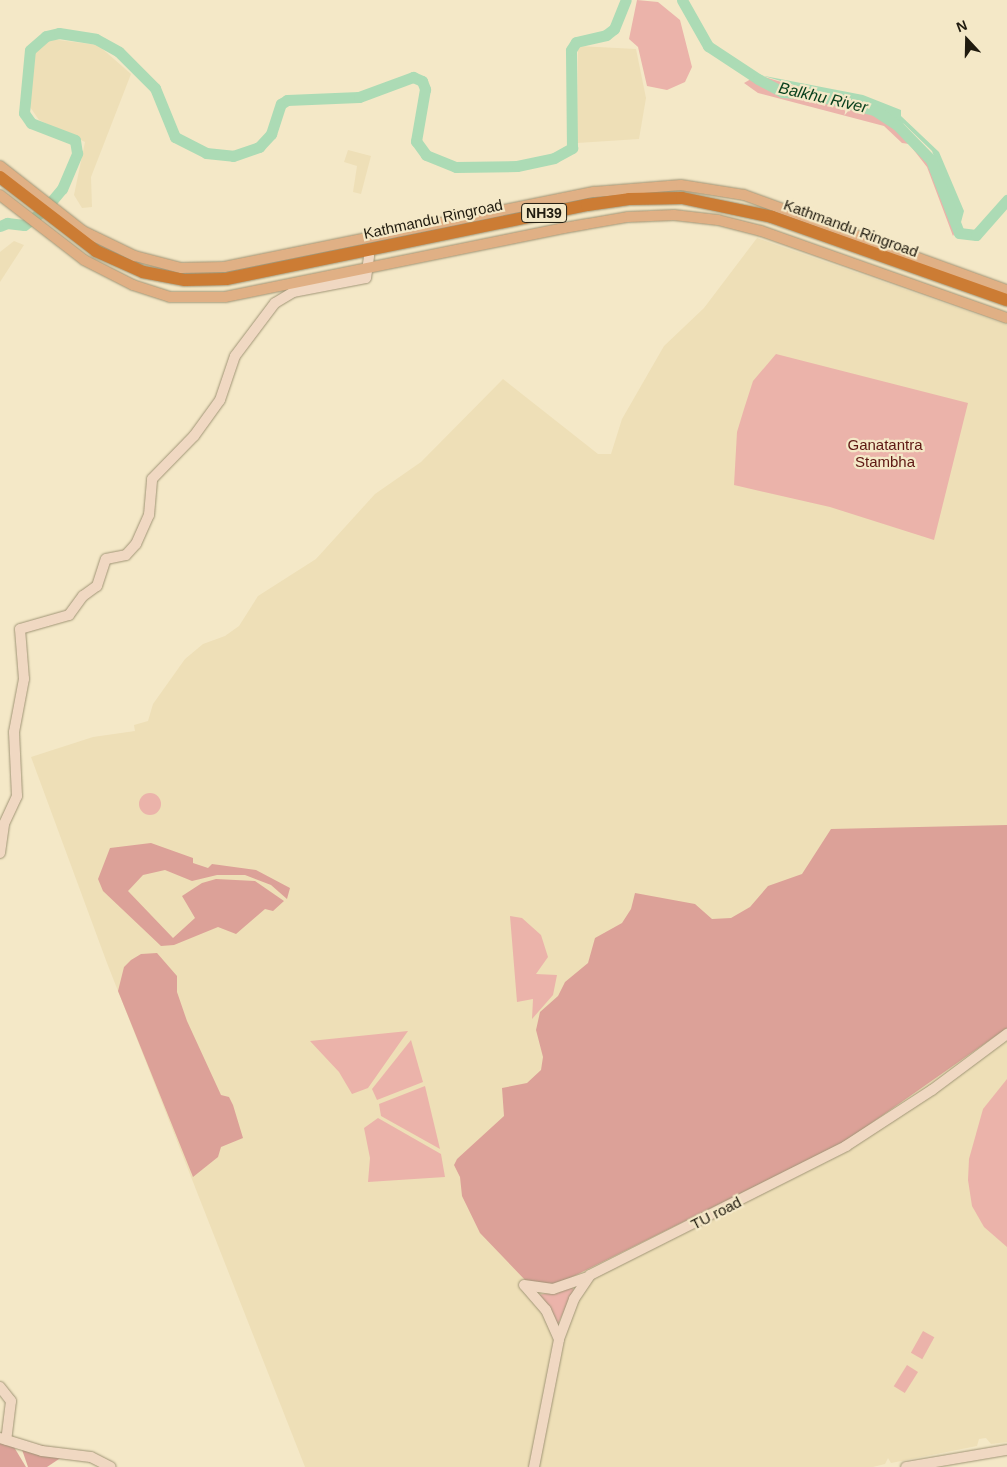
<!DOCTYPE html>
<html>
<head>
<meta charset="utf-8">
<style>
  body { margin:0 }
  #map { position:relative; width:1007px; height:1467px; overflow:hidden; background:#f4e8c7; font-family:Arial,sans-serif }
  div>[style] { position:absolute }
  [style*='--x'] { left:calc(var(--x)*1px); top:calc(var(--y)*1px); width:calc(var(--w)*1px); rotate:calc(var(--a)*1deg) }
  .built>* { inset:0; background:#eedfb7 }
  .green>* { inset:0; background:#ebb3aa; transform-origin:0 0 }
  .round { border-radius:50% }
  .forest>* { inset:0; background:#dca198 }
  .water>* { inset:0; background:#acdbb5 }
  .river>* { height:11px; margin:-5.5px; padding:0 5.5px; transform-origin:5.5px; border-radius:5.5px; background:#acdbb5 }
  .roads { filter:drop-shadow(0 0 1px #a09576) drop-shadow(0 0 1px #a09576) }
  .secondary>* { height:10px; margin:-5px; padding:0 5px; transform-origin:5px; border-radius:5px; background:#f0d8c2 }
  .primary>* { height:10px; margin:-5px; padding:0 5px; transform-origin:5px; border-radius:5px; background:#e0b085 }
  .highway>* { height:12px; margin:-6px; padding:0 6px; transform-origin:6px; border-radius:6px; background:#cc7c34 }
  span { translate:-50% -50%; white-space:nowrap; text-align:center; line-height:1.15; -webkit-text-stroke:4.5px #f4e8c7; paint-order:stroke }
  .shield-label span { padding:1px 4px; background:#f4e8c7; border:1px solid; border-radius:4px; -webkit-text-stroke-width:0 }
  .shield-label { font-size:14px; color:#201b0f; font-weight:700 }
  .street-label { font-size:15px; color:#201b0f }
  .park-label { font-size:15px; color:#5d1712 }
  .water-label { font-size:16px; color:#08401d; font-style:italic }
  .north { position:absolute; left:942px; top:15px; width:50px; height:50px; -webkit-text-stroke:4px #f4e8c7; paint-order:stroke; rotate:339deg; font-size:14px; font-weight:700; line-height:20px; text-align:center; color:#201b0f }
  .north::after { content:''; display:block; margin:auto; width:18px; height:22px; background:#201b0f; clip-path:polygon(50% 0,100% 100%,50% 72%,0 100%) }
</style>
</head>
<body>
<div id="map">
  <div class="built">
    <div style="clip-path:polygon(51px 39px,98px 45px,131px 74px,91px 177px,92px 207px,82px 208px,74px 195px,85px 142px,39px 120px,28px 104px,35px 52px)"></div>
    <div style="clip-path:polygon(578px 46px,636px 49px,646px 98px,639px 139px,577px 143px)"></div>
    <div style="clip-path:polygon(348px 150px,371px 156px,361px 194px,353px 192px,357px 166px,344px 162px)"></div>
    <div style="clip-path:polygon(757px 238px,1007px 325px,1007px 1442px,991px 1444px,986px 1438px,979px 1439px,977px 1446px,891px 1463px,888px 1458px,885px 1464px,873px 1467px,305px 1467px,107px 963px,31px 757px,93px 737px,135px 731px,134px 725px,148px 721px,153px 704px,185px 659px,203px 644px,225px 636px,239px 626px,258px 596px,316px 559px,375px 494px,421px 462px,503px 379px,598px 454px,611px 454px,622px 419px,664px 346px,704px 308px)"></div>
    <div style="clip-path:polygon(14px 241px,24px 245px,0 282px,0 252px)"></div>
  </div>
  <div class="green">
    <div style="clip-path:polygon(637px 0,658px 2px,680px 20px,692px 67px,685px 82px,667px 90px,647px 86px,638px 47px,629px 39px)"></div>
    <div style="clip-path:polygon(758px 75px,877px 110px,908px 130px,934px 160px,958px 227px,953px 236px,927px 167px,909px 144px,902px 143px,884px 126px,758px 93px,744px 83px)"></div>
    <div style="clip-path:polygon(776px 354px,968px 403px,934px 540px,830px 507px,734px 485px,737px 432px,744px 409px,753px 381px)"></div>
    <div class="round" style="left:139px;top:793px;width:22px;height:22px"></div>
    <div style="clip-path:polygon(510px 916px,522px 918px,541px 935px,548px 957px,536px 974px,557px 975px,553px 995px,532px 1019px,533px 999px,517px 1002px)"></div>
    <div style="clip-path:polygon(408px 1031px,368px 1088px,352px 1094px,339px 1072px,310px 1041px)"></div>
    <div style="clip-path:polygon(411px 1040px,423px 1082px,377px 1100px,372px 1089px)"></div>
    <div style="clip-path:polygon(1007px 1079px,1007px 1247px,984px 1227px,972px 1206px,968px 1180px,969px 1159px,983px 1109px)"></div>
    <div style="clip-path:polygon(425px 1086px,440px 1149px,381px 1116px,379px 1104px)"></div>
    <div style="clip-path:polygon(378px 1118px,441px 1154px,445px 1177px,368px 1182px,370px 1158px,364px 1128px)"></div>
    <div style="clip-path:polygon(572px 1287px,574px 1290px,558px 1324px,539px 1295px)"></div>
    <div style="left:923px;top:1331px;width:13px;height:25px;rotate:29deg"></div>
    <div style="left:907px;top:1365px;width:13px;height:25px;rotate:32deg"></div>
  </div>
  <div class="forest">
    <div style="clip-path:polygon(1007px 825px,1007px 1028px,846px 1141px,564px 1281px,552px 1286px,526px 1281px,480px 1233px,462px 1196px,460px 1177px,454px 1165px,457px 1159px,504px 1116px,502px 1088px,527px 1083px,541px 1070px,543px 1057px,536px 1030px,540px 1012px,558px 996px,565px 982px,588px 963px,595px 938px,622px 923px,631px 909px,635px 893px,695px 904px,712px 919px,731px 918px,750px 907px,768px 886px,802px 874px,831px 829px)"></div>
    <div style="clip-path:polygon(151px 843px,193px 858px,193px 863px,208px 868px,212px 864px,256px 870px,290px 888px,287px 899px,271px 885px,245px 875px,217px 875px,192px 881px,165px 870px,143px 875px,128px 891px,173px 938px,195px 918px,182px 896px,202px 883px,216px 879px,255px 881px,284px 901px,273px 911px,265px 909px,236px 934px,218px 927px,174px 945px,161px 946px,103px 891px,98px 879px,110px 848px)"></div>
    <div style="clip-path:polygon(157px 953px,177px 976px,177px 992px,187px 1021px,221px 1095px,229px 1097px,233px 1105px,243px 1138px,221px 1147px,218px 1157px,193px 1177px,118px 991px,124px 967px,131px 960px,141px 954px)"></div>
    <div style="clip-path:polygon(0 1436px,14px 1447px,26px 1467px,0 1467px)"></div>
    <div style="clip-path:polygon(19px 1441px,71px 1451px,47px 1467px,28px 1467px)"></div>
  </div>
  <div class="water">
    <div style="clip-path:polygon(760px 75px,863px 95px,901px 110px,901px 116px,939px 152px,964px 211px,960px 226px,932px 151px,904px 124px,879px 110px)"></div>
  </div>
  <div class="river">
    <div style="--x:682;--y:0;--w:53;--a:60.5"></div>
    <div style="--x:708;--y:46;--w:60;--a:33.4"></div>
    <div style="--x:758;--y:79;--w:27;--a:28"></div>
    <div style="--x:782;--y:92;--w:28;--a:4"></div>
    <div style="--x:810;--y:94;--w:66;--a:14"></div>
    <div style="--x:874;--y:110;--w:27;--a:33"></div>
    <div style="--x:897;--y:125;--w:49;--a:45.8"></div>
    <div style="--x:931;--y:160;--w:78;--a:69"></div>
    <div style="--x:959;--y:233;--w:17;--a:7"></div>
    <div style="--x:976;--y:235;--w:47;--a:-48.5"></div>
    <div style="--x:0;--y:226;--w:8;--a:-23"></div>
    <div style="--x:7;--y:223;--w:17;--a:7"></div>
    <div style="--x:24;--y:225;--w:26;--a:-37"></div>
    <div style="--x:45;--y:209;--w:26;--a:-50"></div>
    <div style="--x:62;--y:189;--w:39;--a:-67"></div>
    <div style="--x:77;--y:153;--w:13;--a:-99"></div>
    <div style="--x:75;--y:140;--w:47;--a:-158.9"></div>
    <div style="--x:31;--y:123;--w:12;--a:-125"></div>
    <div style="--x:24;--y:113;--w:63;--a:-84.6"></div>
    <div style="--x:30;--y:50;--w:21;--a:-41"></div>
    <div style="--x:46;--y:36;--w:13;--a:-13"></div>
    <div style="--x:59;--y:33;--w:37;--a:9"></div>
    <div style="--x:96;--y:39;--w:26;--a:29"></div>
    <div style="--x:119;--y:52;--w:51;--a:45"></div>
    <div style="--x:155;--y:88;--w:53;--a:67.8"></div>
    <div style="--x:175;--y:137;--w:35;--a:27"></div>
    <div style="--x:206;--y:153;--w:27;--a:6"></div>
    <div style="--x:233;--y:156;--w:28;--a:-19"></div>
    <div style="--x:259;--y:147;--w:18;--a:-47"></div>
    <div style="--x:271;--y:134;--w:32;--a:-72"></div>
    <div style="--x:281;--y:104;--w:7;--a:-34"></div>
    <div style="--x:287;--y:100;--w:72;--a:-2.4"></div>
    <div style="--x:359;--y:97;--w:58;--a:-20.3"></div>
    <div style="--x:413;--y:77;--w:10;--a:24"></div>
    <div style="--x:422;--y:81;--w:9;--a:69"></div>
    <div style="--x:425;--y:89;--w:53;--a:99.8"></div>
    <div style="--x:416;--y:141;--w:17;--a:54"></div>
    <div style="--x:426;--y:155;--w:32;--a:22"></div>
    <div style="--x:456;--y:167;--w:61;--a:-0.9"></div>
    <div style="--x:517;--y:166;--w:38;--a:-12"></div>
    <div style="--x:554;--y:158;--w:21;--a:-29"></div>
    <div style="--x:572;--y:148;--w:98;--a:-90.6"></div>
    <div style="--x:571;--y:50;--w:9;--a:-58"></div>
    <div style="--x:576;--y:42;--w:31;--a:-13"></div>
    <div style="--x:606;--y:35;--w:10;--a:-37"></div>
    <div style="--x:614;--y:29;--w:31;--a:-68"></div>
  </div>
  <div class="roads">
    <div class="secondary">
      <div style="--x:0;--y:853;--w:29;--a:-82"></div>
      <div style="--x:4;--y:824;--w:31;--a:-65"></div>
      <div style="--x:17;--y:796;--w:64;--a:-92.7"></div>
      <div style="--x:14;--y:732;--w:54;--a:-79.3"></div>
      <div style="--x:24;--y:679;--w:50;--a:-94.6"></div>
      <div style="--x:20;--y:629;--w:51;--a:-15.9"></div>
      <div style="--x:69;--y:615;--w:24;--a:-54"></div>
      <div style="--x:83;--y:596;--w:17;--a:-36"></div>
      <div style="--x:97;--y:586;--w:28;--a:-72"></div>
      <div style="--x:106;--y:559;--w:20;--a:-11"></div>
      <div style="--x:126;--y:555;--w:15;--a:-48"></div>
      <div style="--x:136;--y:544;--w:32;--a:-66"></div>
      <div style="--x:149;--y:515;--w:36;--a:-85"></div>
      <div style="--x:152;--y:479;--w:60;--a:-45.7"></div>
      <div style="--x:194;--y:436;--w:44;--a:-54.2"></div>
      <div style="--x:220;--y:400;--w:46;--a:-71.2"></div>
      <div style="--x:235;--y:356;--w:66;--a:-53"></div>
      <div style="--x:275;--y:303;--w:21;--a:-31"></div>
      <div style="--x:293;--y:292;--w:74;--a:-10.9"></div>
      <div style="--x:366;--y:278;--w:22;--a:-82"></div>
      <div style="--x:524;--y:1285;--w:29;--a:8"></div>
      <div style="--x:553;--y:1289;--w:36;--a:-19"></div>
      <div style="--x:525;--y:1286;--w:32;--a:49"></div>
      <div style="--x:546;--y:1310;--w:32;--a:66"></div>
      <div style="--x:0;--y:1387;--w:18;--a:52"></div>
      <div style="--x:11;--y:1401;--w:39;--a:97"></div>
      <div style="--x:0;--y:1438;--w:44;--a:17.2"></div>
      <div style="--x:42;--y:1451;--w:49;--a:7"></div>
      <div style="--x:91;--y:1457;--w:22;--a:27"></div>
      <div style="--x:534;--y:1467;--w:130;--a:-78.9"></div>
      <div style="--x:559;--y:1339;--w:43;--a:-69.4"></div>
      <div style="--x:574;--y:1299;--w:29;--a:-56"></div>
      <div style="--x:590;--y:1275;--w:287;--a:-26.7"></div>
      <div style="--x:846;--y:1146;--w:103;--a:-33.1"></div>
      <div style="--x:932;--y:1090;--w:94;--a:-36.7"></div>
      <div style="--x:906;--y:1467;--w:102;--a:-9.6"></div>
    </div>
    <div class="primary">
      <div style="--x:0;--y:166;--w:105;--a:38.1"></div>
      <div style="--x:83;--y:231;--w:58;--a:25.7"></div>
      <div style="--x:135;--y:256;--w:48;--a:14.6"></div>
      <div style="--x:181;--y:268;--w:43;--a:-1.3"></div>
      <div style="--x:224;--y:267;--w:378;--a:-11.5"></div>
      <div style="--x:594;--y:192;--w:87;--a:-4.6"></div>
      <div style="--x:681;--y:185;--w:64;--a:9"></div>
      <div style="--x:744;--y:195;--w:280;--a:19.9"></div>
      <div style="--x:0;--y:195;--w:106;--a:37.7"></div>
      <div style="--x:84;--y:260;--w:55;--a:27"></div>
      <div style="--x:133;--y:285;--w:39;--a:18"></div>
      <div style="--x:170;--y:297;--w:55;--a:0"></div>
      <div style="--x:225;--y:297;--w:346;--a:-11.5"></div>
      <div style="--x:564;--y:228;--w:65;--a:-9.8"></div>
      <div style="--x:628;--y:217;--w:46;--a:-2.5"></div>
      <div style="--x:674;--y:215;--w:44;--a:6.5"></div>
      <div style="--x:718;--y:220;--w:44;--a:14.3"></div>
      <div style="--x:761;--y:231;--w:261;--a:19.5"></div>
    </div>
    <div class="highway">
      <div style="--x:0;--y:177;--w:121;--a:37.6"></div>
      <div style="--x:96;--y:251;--w:51;--a:24.1"></div>
      <div style="--x:143;--y:272;--w:43;--a:10.8"></div>
      <div style="--x:185;--y:280;--w:41;--a:-1.4"></div>
      <div style="--x:226;--y:279;--w:369;--a:-11.6"></div>
      <div style="--x:587;--y:205;--w:42;--a:-8.1"></div>
      <div style="--x:629;--y:199;--w:53;--a:-1.1"></div>
      <div style="--x:682;--y:198;--w:92;--a:11.9"></div>
      <div style="--x:772;--y:217;--w:249;--a:19.5"></div>
    </div>
  </div>
  <div class="shield-label">
    <span style="left:544px;top:213px">NH39</span>
  </div>
  <div class="street-label">
    <span style="left:433px;top:219px;rotate:-12deg">Kathmandu Ringroad</span>
    <span style="left:851px;top:228px;rotate:20deg">Kathmandu Ringroad</span>
    <span style="left:716px;top:1213px;rotate:-27deg">TU road</span>
  </div>
  <div class="park-label">
    <span style="left:885px;top:453px">Ganatantra<br>Stambha</span>
  </div>
  <div class="water-label">
    <span style="left:823px;top:98px;rotate:13deg">Balkhu River</span>
  </div>
  <div class="north">N</div>
</div>
</body>
</html>
